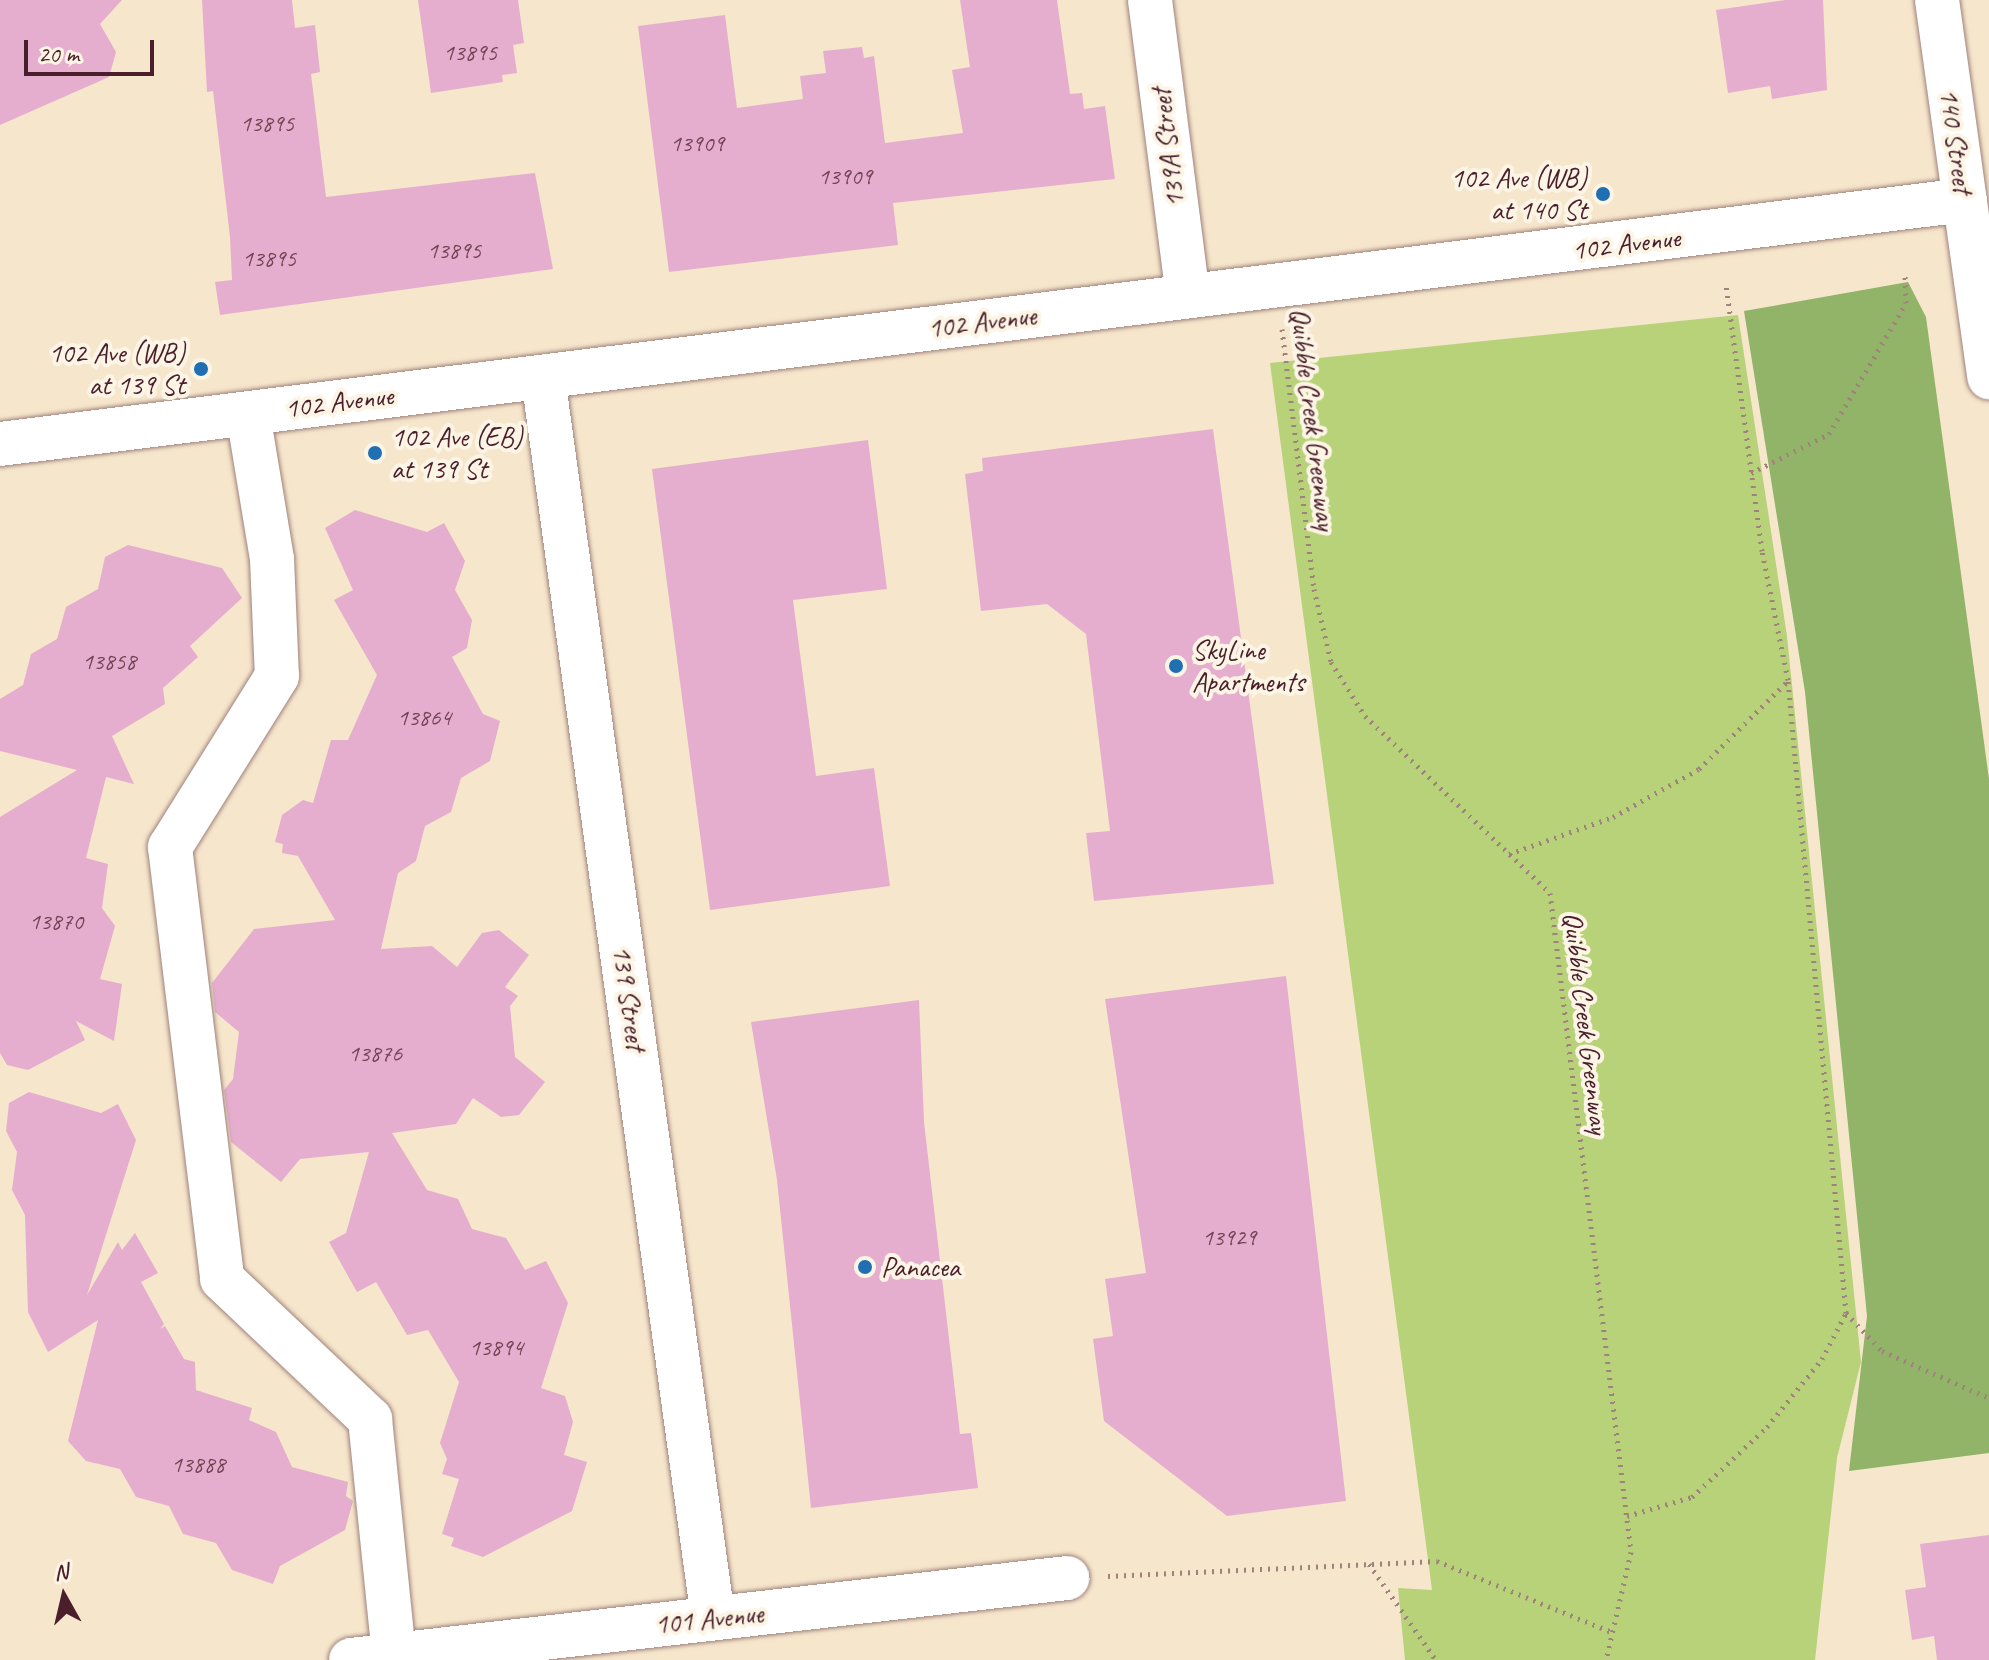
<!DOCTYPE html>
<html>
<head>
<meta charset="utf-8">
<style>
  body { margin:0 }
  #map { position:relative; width:1989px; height:1660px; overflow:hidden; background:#f6e6cc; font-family:Caveat,sans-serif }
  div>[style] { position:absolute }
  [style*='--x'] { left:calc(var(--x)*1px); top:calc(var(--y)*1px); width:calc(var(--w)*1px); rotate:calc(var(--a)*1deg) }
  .green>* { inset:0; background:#b7d278 }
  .forest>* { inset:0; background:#91b468 }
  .building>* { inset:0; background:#e6aece }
  .path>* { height:5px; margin-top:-2.5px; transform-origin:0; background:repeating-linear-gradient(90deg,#a0827c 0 2px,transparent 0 8px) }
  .roads { filter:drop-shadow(0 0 2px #a0827c) drop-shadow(0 0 2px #a0827c) }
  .minor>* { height:44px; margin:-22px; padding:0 22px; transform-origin:22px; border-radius:22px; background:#fff }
  .major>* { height:44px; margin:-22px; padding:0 22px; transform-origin:22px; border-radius:22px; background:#fff }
  .dots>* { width:22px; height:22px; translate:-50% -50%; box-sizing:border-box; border:4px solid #fcf5e5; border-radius:50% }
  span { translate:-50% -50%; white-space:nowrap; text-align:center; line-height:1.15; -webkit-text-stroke:8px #fcf5e5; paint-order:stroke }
  .number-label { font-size:24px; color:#714354 }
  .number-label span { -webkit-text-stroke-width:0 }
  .street-label { font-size:28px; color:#4a1f2b }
  .poi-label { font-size:28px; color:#4a1f2b }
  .right { translate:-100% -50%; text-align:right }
  .left { translate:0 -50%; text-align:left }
  .north { position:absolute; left:24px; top:1556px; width:80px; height:80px; -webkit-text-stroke:6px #fcf5e5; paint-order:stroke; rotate:352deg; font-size:22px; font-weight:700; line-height:32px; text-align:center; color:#4a1f2b }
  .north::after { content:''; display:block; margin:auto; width:28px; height:36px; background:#4a1f2b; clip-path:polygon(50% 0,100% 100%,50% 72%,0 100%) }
  .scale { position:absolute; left:24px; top:40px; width:130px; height:36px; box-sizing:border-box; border:4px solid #4a1f2b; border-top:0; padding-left:10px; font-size:24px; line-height:28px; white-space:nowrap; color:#4a1f2b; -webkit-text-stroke:6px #fcf5e5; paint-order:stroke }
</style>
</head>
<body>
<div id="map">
  <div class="green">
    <div style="clip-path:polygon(1738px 315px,1787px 636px,1861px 1362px,1837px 1458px,1815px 1660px,1405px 1660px,1398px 1588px,1432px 1590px,1270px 363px)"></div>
  </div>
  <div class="forest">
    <div style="clip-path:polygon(1908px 282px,1926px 317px,1989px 779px,1989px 1453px,1849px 1471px,1867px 1316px,1805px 692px,1744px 311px)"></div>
  </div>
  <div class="building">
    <div style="clip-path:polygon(0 0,122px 0,100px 24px,116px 52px,109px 77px,0 125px)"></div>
    <div style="clip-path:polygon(202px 0,292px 0,295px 28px,315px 25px,320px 72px,311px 74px,326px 197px,535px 173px,553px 269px,220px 315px,215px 282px,232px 280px,230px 237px,213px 91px,207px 92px)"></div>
    <div style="clip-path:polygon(418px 0,518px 0,524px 43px,513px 45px,517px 73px,502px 75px,503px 82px,431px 93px)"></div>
    <div style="clip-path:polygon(960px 0,1057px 0,1070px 94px,1082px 93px,1084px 109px,1105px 106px,1115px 179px,893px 203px,898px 245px,669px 272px,638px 26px,725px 15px,737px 108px,803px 99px,800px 76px,826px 73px,823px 51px,862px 47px,864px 58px,874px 56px,885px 143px,963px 133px,952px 70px,970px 67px)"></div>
    <div style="clip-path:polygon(1785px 0,1823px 0,1827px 90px,1772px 99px,1770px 86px,1728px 93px,1716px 10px)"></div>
    <div style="clip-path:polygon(1213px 429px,1274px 884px,1094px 901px,1086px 833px,1110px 831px,1086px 634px,1047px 604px,981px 611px,965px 474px,983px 471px,982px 458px)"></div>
    <div style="clip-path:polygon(868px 440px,887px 589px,793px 600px,816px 776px,874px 768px,890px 886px,710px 910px,652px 469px)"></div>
    <div style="clip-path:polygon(355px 510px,427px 532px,444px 523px,465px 561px,455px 590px,472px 620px,467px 648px,452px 657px,483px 714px,500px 721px,490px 761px,461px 778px,451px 812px,425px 826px,416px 861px,398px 873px,381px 949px,432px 946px,457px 967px,482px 933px,499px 930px,529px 955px,505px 987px,518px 996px,510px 1006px,515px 1057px,545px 1082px,519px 1115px,501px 1117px,473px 1098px,456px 1124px,392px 1133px,427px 1190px,458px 1199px,472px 1229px,506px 1238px,525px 1270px,546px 1261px,568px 1303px,541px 1388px,565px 1396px,573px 1422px,564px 1455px,587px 1462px,572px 1511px,483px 1557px,451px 1546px,454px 1538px,442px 1534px,459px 1479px,442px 1474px,447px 1459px,440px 1443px,459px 1382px,428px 1330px,407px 1335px,376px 1282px,357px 1292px,329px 1242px,346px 1233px,369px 1152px,300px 1159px,281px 1182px,231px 1142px,224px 1090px,233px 1079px,239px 1032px,215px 1012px,212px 983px,254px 929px,335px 920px,298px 856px,282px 853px,283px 844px,275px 842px,282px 815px,303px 800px,313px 803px,331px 740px,348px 740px,377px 675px,334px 600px,353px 590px,325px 528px)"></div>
    <div style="clip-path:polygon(128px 545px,222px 568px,242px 598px,190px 646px,198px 657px,163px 688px,165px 704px,112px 736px,134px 784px,106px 777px,86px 858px,108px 864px,102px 908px,115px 926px,100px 979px,122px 984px,114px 1041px,76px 1021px,85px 1040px,28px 1070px,7px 1065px,0 1053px,0 817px,77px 770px,0 751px,0 699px,23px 685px,31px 654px,57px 639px,66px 607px,98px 589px,105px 557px)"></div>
    <div style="clip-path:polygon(1286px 976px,1346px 1501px,1227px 1516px,1104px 1421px,1093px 1339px,1113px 1336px,1105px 1279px,1146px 1273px,1105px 999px)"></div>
    <div style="clip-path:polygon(919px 1000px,924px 1122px,960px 1434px,971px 1433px,978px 1488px,811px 1508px,777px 1180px,751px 1022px)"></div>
    <div style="clip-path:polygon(29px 1092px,101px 1113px,118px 1104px,136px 1140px,87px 1295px,118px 1242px,122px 1250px,135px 1233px,158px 1273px,141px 1282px,164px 1324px,160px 1329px,165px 1326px,184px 1359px,195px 1362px,196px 1390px,252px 1408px,249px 1420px,276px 1432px,292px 1467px,348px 1482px,346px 1496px,353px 1501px,345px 1530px,280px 1566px,273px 1584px,232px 1570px,216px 1543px,183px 1534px,169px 1506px,136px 1497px,120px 1469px,86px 1461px,68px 1441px,98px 1320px,48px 1352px,28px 1312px,25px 1215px,12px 1190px,17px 1152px,6px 1131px,9px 1103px)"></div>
    <div style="clip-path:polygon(1989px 1535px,1989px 1660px,1937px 1660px,1934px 1636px,1912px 1640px,1905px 1590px,1926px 1587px,1920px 1544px)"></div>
  </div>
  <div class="path">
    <div style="--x:1282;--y:329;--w:262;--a:83"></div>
    <div style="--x:1314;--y:589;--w:75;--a:76.9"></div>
    <div style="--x:1331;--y:662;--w:64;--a:57.8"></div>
    <div style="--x:1365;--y:716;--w:256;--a:43.7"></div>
    <div style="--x:1550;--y:893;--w:664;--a:82.99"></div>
    <div style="--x:1631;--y:1552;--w:111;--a:103"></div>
    <div style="--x:1751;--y:473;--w:87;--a:-26.6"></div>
    <div style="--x:1829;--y:434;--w:152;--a:-59.6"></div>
    <div style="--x:1906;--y:303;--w:31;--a:-92"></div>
    <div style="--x:1509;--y:854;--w:110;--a:-19.6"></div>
    <div style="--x:1613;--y:817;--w:98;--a:-29.2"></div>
    <div style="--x:1699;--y:769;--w:125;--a:-44.7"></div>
    <div style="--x:1846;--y:1313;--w:52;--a:46.5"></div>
    <div style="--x:1882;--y:1351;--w:117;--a:23.7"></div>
    <div style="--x:1627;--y:1516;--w:68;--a:-16.3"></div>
    <div style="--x:1692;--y:1497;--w:103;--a:-43"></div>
    <div style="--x:1767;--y:1427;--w:87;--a:-51"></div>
    <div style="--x:1822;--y:1359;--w:52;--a:-62.4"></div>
    <div style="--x:1846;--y:1313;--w:636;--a:-95.24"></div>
    <div style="--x:1788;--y:680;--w:132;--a:-101.4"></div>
    <div style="--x:1762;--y:551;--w:268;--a:-97.7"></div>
    <div style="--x:1369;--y:1564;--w:117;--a:55.1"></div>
    <div style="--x:1108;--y:1576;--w:329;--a:-2.6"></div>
    <div style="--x:1437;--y:1561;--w:189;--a:22.1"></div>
  </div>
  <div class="roads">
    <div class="minor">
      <div style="--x:1150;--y:0;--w:297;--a:82.7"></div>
      <div style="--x:543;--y:377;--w:1253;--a:82.2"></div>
      <div style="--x:248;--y:414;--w:147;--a:80.6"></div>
      <div style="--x:272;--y:559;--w:117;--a:87.6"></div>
      <div style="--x:277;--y:676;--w:202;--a:122"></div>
      <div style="--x:170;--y:847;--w:435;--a:83.1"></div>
      <div style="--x:222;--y:1279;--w:204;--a:43.4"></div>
      <div style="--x:370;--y:1419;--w:237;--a:84.2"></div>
      <div style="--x:0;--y:444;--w:1980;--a:-7.08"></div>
      <div style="--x:351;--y:1660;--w:721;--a:-6.53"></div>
    </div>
    <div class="major">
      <div style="--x:1937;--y:0;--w:381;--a:82.1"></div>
    </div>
  </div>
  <div class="dots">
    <div style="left:1603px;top:194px;background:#1f6fb2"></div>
    <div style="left:201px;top:369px;background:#1f6fb2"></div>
    <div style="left:375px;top:453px;background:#1f6fb2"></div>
    <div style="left:1176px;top:666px;background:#1f6fb2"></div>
    <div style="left:865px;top:1267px;background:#1f6fb2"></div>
  </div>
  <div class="number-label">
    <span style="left:470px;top:53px">13895</span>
    <span style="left:267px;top:124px">13895</span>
    <span style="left:697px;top:144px">13909</span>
    <span style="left:845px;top:177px">13909</span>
    <span style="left:454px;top:251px">13895</span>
    <span style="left:269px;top:259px">13895</span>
    <span style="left:109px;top:662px">13858</span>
    <span style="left:424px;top:718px">13864</span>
    <span style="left:56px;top:922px">13870</span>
    <span style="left:375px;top:1054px">13876</span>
    <span style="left:1229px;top:1238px">13929</span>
    <span style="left:496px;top:1348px">13894</span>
    <span style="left:198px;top:1465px">13888</span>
  </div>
  <div class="street-label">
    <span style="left:1956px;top:141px;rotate:82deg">140 Street</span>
    <span style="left:1168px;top:148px;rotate:-97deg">139A Street</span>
    <span style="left:1626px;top:244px;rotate:-7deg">102 Avenue</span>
    <span style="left:982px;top:322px;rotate:-7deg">102 Avenue</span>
    <span style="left:339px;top:402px;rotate:-7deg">102 Avenue</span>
    <span style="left:1313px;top:419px;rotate:83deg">Quibble Creek Greenway</span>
    <span style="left:629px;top:998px;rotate:82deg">139 Street</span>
    <span style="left:1586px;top:1023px;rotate:83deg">Quibble Creek Greenway</span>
    <span style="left:709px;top:1619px;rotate:-6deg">101 Avenue</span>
  </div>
  <div class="poi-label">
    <span class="right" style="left:1587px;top:194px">102 Ave (WB)<br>at 140 St</span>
    <span class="right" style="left:185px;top:369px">102 Ave (WB)<br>at 139 St</span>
    <span class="left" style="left:391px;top:453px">102 Ave (EB)<br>at 139 St</span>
    <span class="left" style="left:1192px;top:666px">SkyLine<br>Apartments</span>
    <span class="left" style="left:881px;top:1267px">Panacea</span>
  </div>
  <div class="north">N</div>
  <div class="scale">20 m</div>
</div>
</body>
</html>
